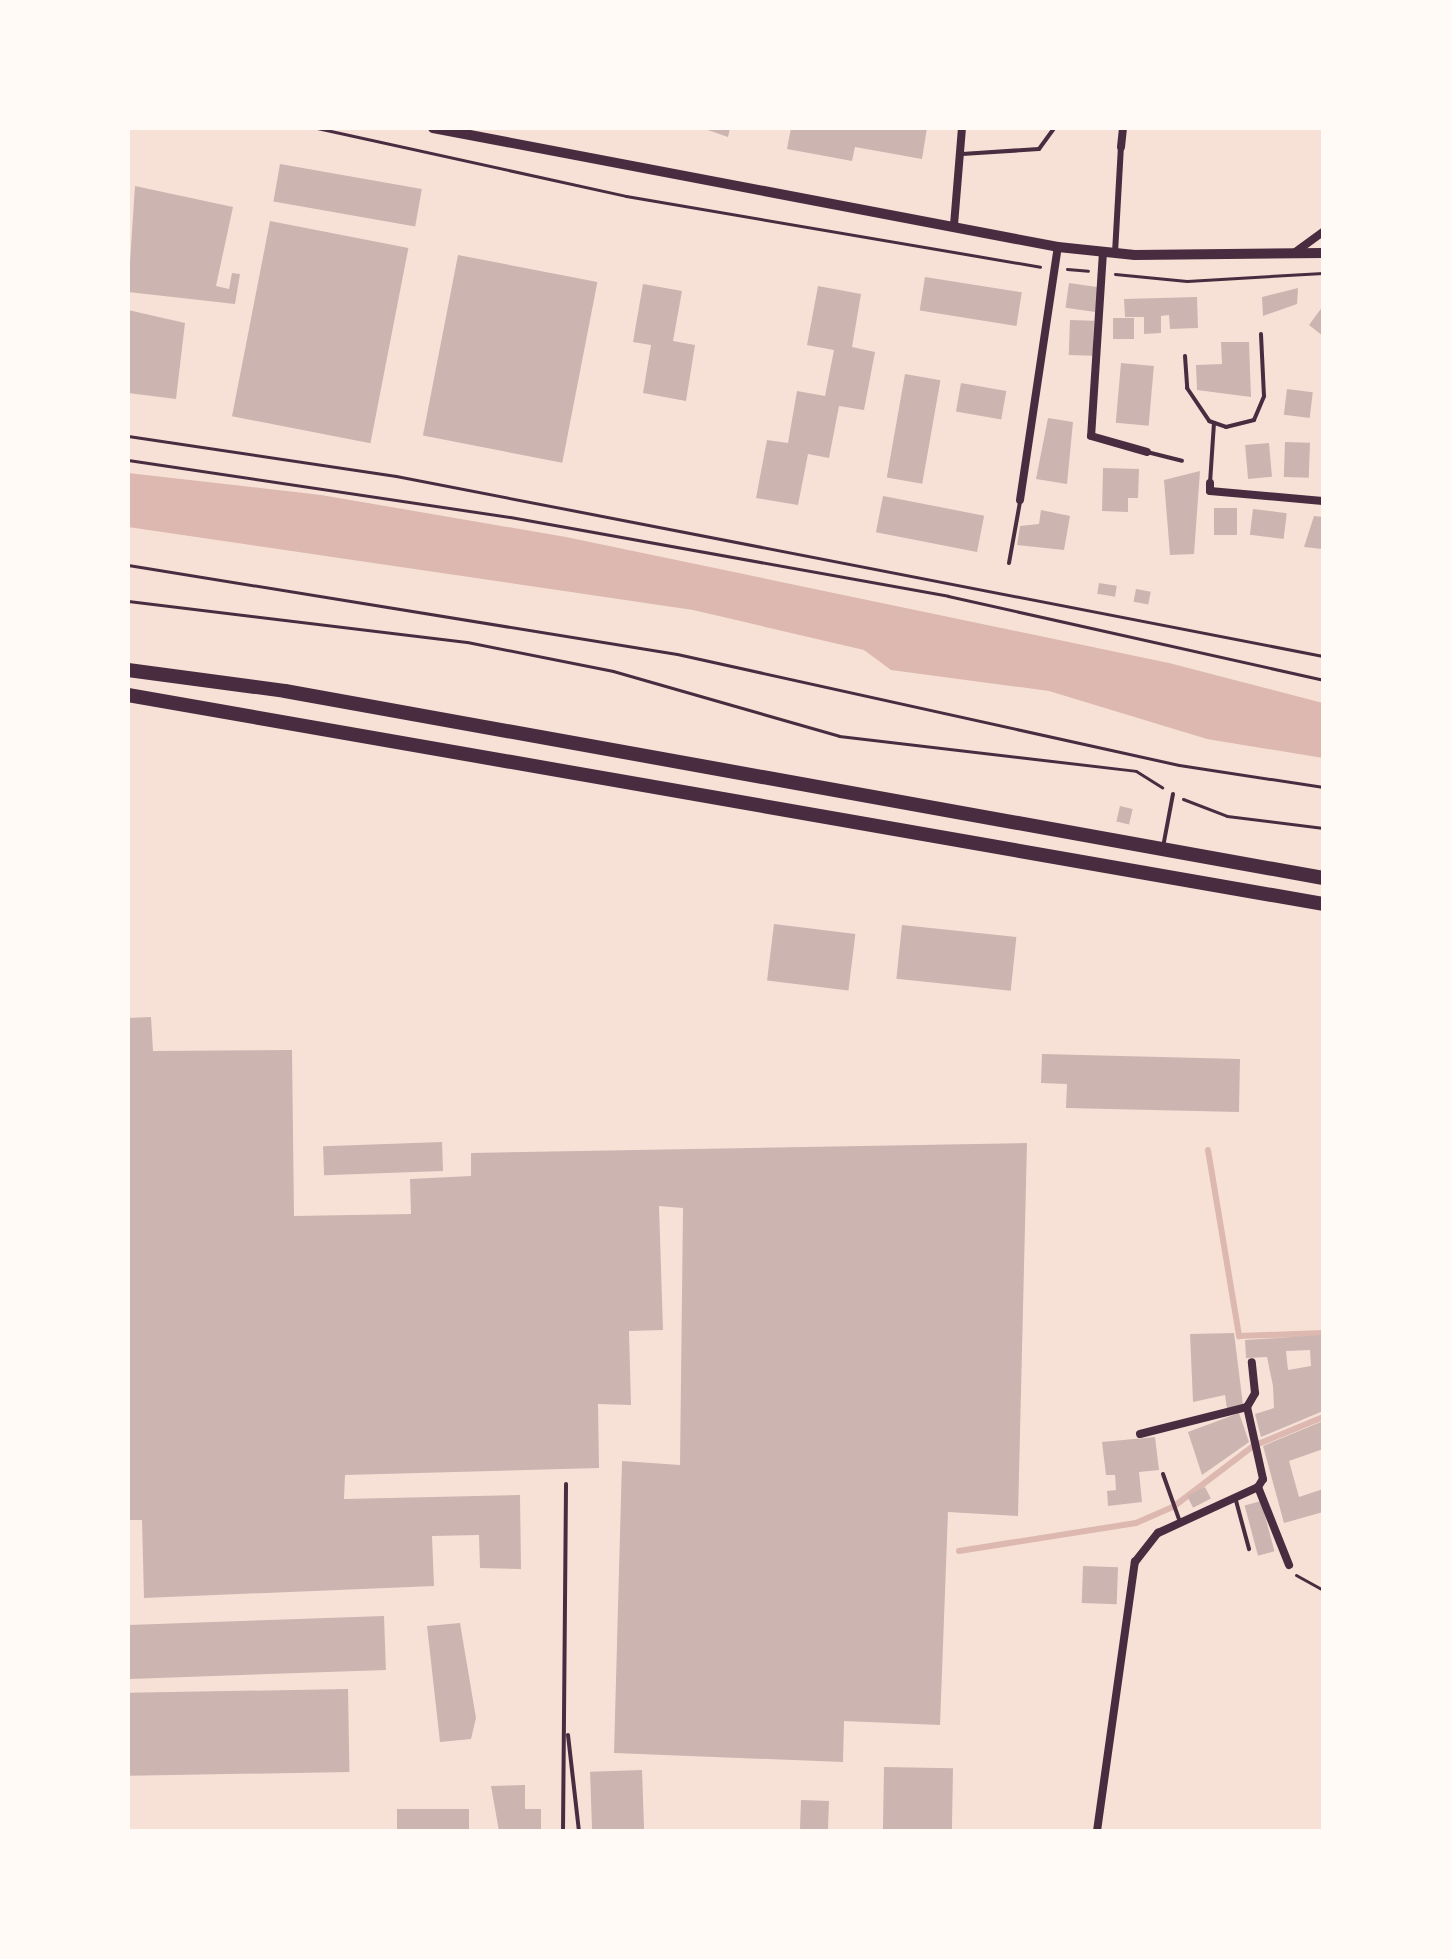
<!DOCTYPE html>
<html>
<head>
<meta charset="utf-8">
<style>
  body { margin:0 }
  #map { position:relative; width:1451px; height:1959px; overflow:hidden; background:#f7e1d7; font-family:Poppins,sans-serif }
  div>[style] { position:absolute }
  [style*='--x'] { left:calc(var(--x)*1px); top:calc(var(--y)*1px); width:calc(var(--w)*1px); rotate:calc(var(--a)*1deg) }
  .water>* { inset:0; background:#dcb8b0 }
  .stream>* { height:6px; margin:-3px; padding:0 3px; transform-origin:3px; border-radius:3px; background:#dcb8b0 }
  .building>* { inset:0; background:#ccb4b1; transform-origin:0 0 }
  .path>* { height:3px; margin:-1.5px; padding:0 1.5px; transform-origin:1.5px; border-radius:1.5px; background:#4a2c40 }
  .service>* { height:4px; margin:-2px; padding:0 2px; transform-origin:2px; border-radius:2px; background:#4a2c40 }
  .pedestrian>* { height:6px; margin:-3px; padding:0 3px; transform-origin:3px; border-radius:3px; background:#4a2c40 }
  .minor>* { height:8px; margin:-4px; padding:0 4px; transform-origin:4px; border-radius:4px; background:#4a2c40 }
  .tertiary>* { height:10px; margin:-5px; padding:0 5px; transform-origin:5px; border-radius:5px; background:#4a2c40 }
  .trunk>* { height:14px; margin:-7px; padding:0 7px; transform-origin:7px; border-radius:7px; background:#4a2c40 }
  span { translate:-50% -50%; white-space:nowrap; text-align:center; line-height:1.15; -webkit-text-stroke:6px #fffaf5; paint-order:stroke }
  .frame { position:absolute; inset:0; border:130px solid #fffaf5; pointer-events:none }
</style>
</head>
<body>
<div id="map">
  <div class="water">
    <div style="clip-path:polygon(128px 473px,321px 495px,566px 537px,1169px 663px,1323px 703px,1323px 758px,1207px 739px,1049px 691px,891px 670px,864px 650px,693px 610px,128px 527px)"></div>
  </div>
  <div class="stream">
    <div style="--x:1208;--y:1150;--w:189;--a:80.5"></div>
    <div style="--x:1239;--y:1336;--w:84;--a:-2"></div>
    <div style="--x:959;--y:1551;--w:179;--a:-9"></div>
    <div style="--x:1136;--y:1523;--w:40;--a:-23.4"></div>
    <div style="--x:1173;--y:1507;--w:101;--a:-37.3"></div>
    <div style="--x:1253;--y:1446;--w:76;--a:-22.5"></div>
  </div>
  <div class="building">
    <div style="clip-path:polygon(702px 128px,730px 128px,728px 137px)"></div>
    <div style="clip-path:polygon(791px 128px,927px 128px,922px 159px,855px 147px,852px 161px,787px 149px)"></div>
    <div style="left:280px;top:164px;width:144px;height:38px;rotate:10deg"></div>
    <div style="clip-path:polygon(135px 186px,233px 207px,216px 286px,229px 289px,232px 273px,240px 274px,235px 304px,128px 292px)"></div>
    <div style="left:270px;top:221px;width:141px;height:199px;rotate:11deg"></div>
    <div style="left:458px;top:255px;width:142px;height:184px;rotate:11deg"></div>
    <div style="left:925px;top:277px;width:98px;height:34px;rotate:9deg"></div>
    <div style="left:1069px;top:283px;width:30px;height:25px;rotate:8deg"></div>
    <div style="clip-path:polygon(643px 284px,682px 291px,673px 341px,695px 345px,686px 401px,643px 393px,651px 345px,633px 342px)"></div>
    <div style="clip-path:polygon(818px 286px,861px 294px,852px 347px,875px 352px,864px 410px,839px 406px,829px 458px,808px 454px,798px 505px,756px 498px,767px 440px,788px 443px,797px 391px,825px 396px,834px 350px,807px 345px)"></div>
    <div style="clip-path:polygon(1298px 288px,1297px 304px,1263px 316px,1262px 297px)"></div>
    <div style="clip-path:polygon(1197px 297px,1198px 328px,1170px 329px,1169px 315px,1161px 316px,1161px 333px,1144px 334px,1144px 317px,1125px 317px,1124px 299px)"></div>
    <div style="clip-path:polygon(1323px 306px,1323px 336px,1309px 325px)"></div>
    <div style="clip-path:polygon(128px 310px,185px 323px,176px 399px,128px 393px)"></div>
    <div style="left:1134px;top:318px;width:21px;height:21px;rotate:90deg"></div>
    <div style="left:1070px;top:320px;width:24px;height:35px;rotate:2deg"></div>
    <div style="clip-path:polygon(1221px 342px,1249px 342px,1251px 397px,1197px 390px,1196px 365px,1222px 364px)"></div>
    <div style="left:1121px;top:363px;width:33px;height:60px;rotate:5deg"></div>
    <div style="left:905px;top:374px;width:36px;height:105px;rotate:10deg"></div>
    <div style="left:961px;top:383px;width:46px;height:29px;rotate:10deg"></div>
    <div style="left:1287px;top:389px;width:26px;height:26px;rotate:7deg"></div>
    <div style="clip-path:polygon(1048px 418px,1073px 422px,1067px 484px,1036px 479px)"></div>
    <div style="left:1285px;top:442px;width:25px;height:35px;rotate:2deg"></div>
    <div style="left:1269px;top:443px;width:34px;height:24px;rotate:85deg"></div>
    <div style="clip-path:polygon(1103px 468px,1139px 469px,1138px 498px,1128px 498px,1128px 512px,1102px 511px)"></div>
    <div style="clip-path:polygon(1200px 471px,1194px 554px,1170px 555px,1164px 480px)"></div>
    <div style="left:883px;top:496px;width:103px;height:37px;rotate:11deg"></div>
    <div style="left:1214px;top:508px;width:23px;height:27px"></div>
    <div style="left:1253px;top:509px;width:34px;height:26px;rotate:7deg"></div>
    <div style="clip-path:polygon(1041px 510px,1070px 516px,1064px 550px,1017px 545px,1020px 526px,1039px 524px)"></div>
    <div style="clip-path:polygon(1314px 516px,1323px 517px,1323px 549px,1304px 547px)"></div>
    <div style="left:1099px;top:583px;width:18px;height:11px;rotate:9deg"></div>
    <div style="left:1136px;top:589px;width:15px;height:13px;rotate:11deg"></div>
    <div style="left:1120px;top:806px;width:13px;height:16px;rotate:13deg"></div>
    <div style="left:774px;top:924px;width:82px;height:57px;rotate:7deg"></div>
    <div style="left:902px;top:925px;width:115px;height:54px;rotate:6deg"></div>
    <div style="clip-path:polygon(151px 1017px,153px 1051px,292px 1050px,294px 1216px,411px 1214px,410px 1179px,471px 1176px,471px 1153px,1027px 1143px,1018px 1516px,948px 1512px,940px 1725px,844px 1721px,843px 1762px,614px 1753px,622px 1461px,680px 1465px,683px 1208px,659px 1206px,663px 1330px,629px 1331px,631px 1405px,598px 1404px,599px 1468px,345px 1475px,344px 1499px,520px 1495px,521px 1569px,480px 1568px,479px 1535px,432px 1536px,434px 1586px,144px 1598px,142px 1520px,128px 1520px,128px 1018px)"></div>
    <div style="clip-path:polygon(1042px 1054px,1240px 1059px,1239px 1112px,1066px 1108px,1067px 1084px,1041px 1083px)"></div>
    <div style="left:442px;top:1142px;width:29px;height:119px;rotate:88deg"></div>
    <div style="clip-path:polygon(1234px 1333px,1243px 1405px,1227px 1409px,1225px 1395px,1193px 1402px,1190px 1334px)"></div>
    <div style="clip-path:polygon(evenodd,1323px 1335px,1323px 1411px,1261px 1437px,1255px 1414px,1274px 1408px,1273px 1386px,1267px 1357px,1246px 1358px,1245px 1340px,1323px 1335px,1310px 1350px,1311px 1366px,1288px 1370px,1286px 1351px,1310px 1350px)"></div>
    <div style="clip-path:polygon(1239px 1413px,1249px 1442px,1202px 1475px,1188px 1432px)"></div>
    <div style="clip-path:polygon(1323px 1421px,1323px 1449px,1289px 1461px,1299px 1497px,1323px 1489px,1323px 1512px,1284px 1523px,1263px 1446px)"></div>
    <div style="clip-path:polygon(1155px 1437px,1159px 1470px,1139px 1472px,1142px 1502px,1108px 1506px,1107px 1491px,1116px 1490px,1115px 1475px,1106px 1475px,1102px 1442px)"></div>
    <div style="left:1205px;top:1487px;width:13px;height:20px;rotate:63deg"></div>
    <div style="left:1261px;top:1501px;width:52px;height:17px;rotate:75deg"></div>
    <div style="left:1083px;top:1566px;width:35px;height:37px;rotate:2deg"></div>
    <div style="left:384px;top:1616px;width:54px;height:256px;rotate:88deg"></div>
    <div style="clip-path:polygon(460px 1623px,476px 1718px,471px 1739px,440px 1742px,427px 1626px)"></div>
    <div style="left:348px;top:1689px;width:83px;height:220px;rotate:89deg"></div>
    <div style="left:884px;top:1767px;width:69px;height:64px;rotate:1deg"></div>
    <div style="left:642px;top:1770px;width:61px;height:52px;rotate:88deg"></div>
    <div style="clip-path:polygon(525px 1785px,525px 1809px,541px 1809px,541px 1831px,499px 1831px,491px 1786px)"></div>
    <div style="left:801px;top:1800px;width:28px;height:31px;rotate:2deg"></div>
    <div style="left:469px;top:1809px;width:22px;height:72px;rotate:90deg"></div>
  </div>
  <div class="path">
    <div style="--x:317;--y:128;--w:316;--a:12.4"></div>
    <div style="--x:626;--y:196;--w:420;--a:9.7"></div>
    <div style="--x:1067;--y:269;--w:21;--a:5"></div>
    <div style="--x:1115;--y:274;--w:72;--a:5.6"></div>
    <div style="--x:1187;--y:281;--w:136;--a:-3.4"></div>
    <div style="--x:128;--y:436;--w:271;--a:8.5"></div>
    <div style="--x:396;--y:476;--w:944;--a:10.99"></div>
    <div style="--x:128;--y:460;--w:386;--a:8.5"></div>
    <div style="--x:510;--y:517;--w:445;--a:10.2"></div>
    <div style="--x:948;--y:596;--w:384;--a:12.6"></div>
    <div style="--x:128;--y:565;--w:556;--a:9.21"></div>
    <div style="--x:677;--y:654;--w:514;--a:12.47"></div>
    <div style="--x:1179;--y:765;--w:146;--a:8.7"></div>
    <div style="--x:128;--y:601;--w:341;--a:6.9"></div>
    <div style="--x:467;--y:642;--w:149;--a:11.2"></div>
    <div style="--x:613;--y:671;--w:235;--a:16"></div>
    <div style="--x:839;--y:736;--w:299;--a:6.7"></div>
    <div style="--x:1136;--y:771;--w:31;--a:32"></div>
    <div style="--x:1183;--y:799;--w:47;--a:21.1"></div>
    <div style="--x:1227;--y:816;--w:97;--a:7.1"></div>
    <div style="--x:1296;--y:1575;--w:31;--a:29"></div>
  </div>
  <div class="service">
    <div style="--x:962;--y:154;--w:77;--a:-3.7"></div>
    <div style="--x:1039;--y:149;--w:26;--a:-54"></div>
    <div style="--x:1185;--y:356;--w:32;--a:86"></div>
    <div style="--x:1187;--y:388;--w:40;--a:56"></div>
    <div style="--x:1209;--y:421;--w:18;--a:19"></div>
    <div style="--x:1226;--y:427;--w:29;--a:-14"></div>
    <div style="--x:1254;--y:420;--w:26;--a:-67"></div>
    <div style="--x:1264;--y:396;--w:62;--a:-92.8"></div>
    <div style="--x:1147;--y:452;--w:36;--a:14"></div>
    <div style="--x:1210;--y:483;--w:60;--a:-86.2"></div>
    <div style="--x:1009;--y:563;--w:62;--a:-79.8"></div>
    <div style="--x:1163;--y:847;--w:54;--a:-79.3"></div>
    <div style="--x:1163;--y:1474;--w:51;--a:70.5"></div>
    <div style="--x:1235;--y:1497;--w:54;--a:74.9"></div>
    <div style="--x:568;--y:1735;--w:97;--a:83.5"></div>
    <div style="--x:563;--y:1831;--w:347;--a:-89.5"></div>
  </div>
  <div class="pedestrian">
    <div style="--x:1115;--y:253;--w:106;--a:-86.8"></div>
  </div>
  <div class="minor">
    <div style="--x:1121;--y:147;--w:19;--a:-84"></div>
    <div style="--x:954;--y:225;--w:97;--a:-85.3"></div>
    <div style="--x:1103;--y:252;--w:184;--a:93.7"></div>
    <div style="--x:1091;--y:436;--w:58;--a:15.9"></div>
    <div style="--x:1294;--y:253;--w:36;--a:-36"></div>
    <div style="--x:1210;--y:483;--w:8;--a:90"></div>
    <div style="--x:1210;--y:491;--w:113;--a:5.1"></div>
    <div style="--x:1020;--y:500;--w:256;--a:-81.5"></div>
    <div style="--x:1140;--y:1434;--w:110;--a:-14.2"></div>
    <div style="--x:1247;--y:1407;--w:16;--a:-60"></div>
    <div style="--x:1255;--y:1393;--w:31;--a:-96"></div>
    <div style="--x:1258;--y:1487;--w:84;--a:68.3"></div>
    <div style="--x:1097;--y:1831;--w:272;--a:-82"></div>
    <div style="--x:1135;--y:1562;--w:37;--a:-52"></div>
    <div style="--x:1158;--y:1533;--w:110;--a:-24.7"></div>
    <div style="--x:1258;--y:1487;--w:9;--a:-58"></div>
    <div style="--x:1263;--y:1479;--w:74;--a:-102.5"></div>
  </div>
  <div class="tertiary">
    <div style="--x:433;--y:128;--w:636;--a:10.78"></div>
    <div style="--x:1058;--y:247;--w:77;--a:5.9"></div>
    <div style="--x:1135;--y:255;--w:188;--a:-0.6"></div>
  </div>
  <div class="trunk">
    <div style="--x:128;--y:670;--w:158;--a:7.6"></div>
    <div style="--x:285;--y:691;--w:1055;--a:10.21"></div>
    <div style="--x:128;--y:695;--w:1213;--a:9.92"></div>
  </div>
  <div class="frame"></div>
</div>
</body>
</html>
